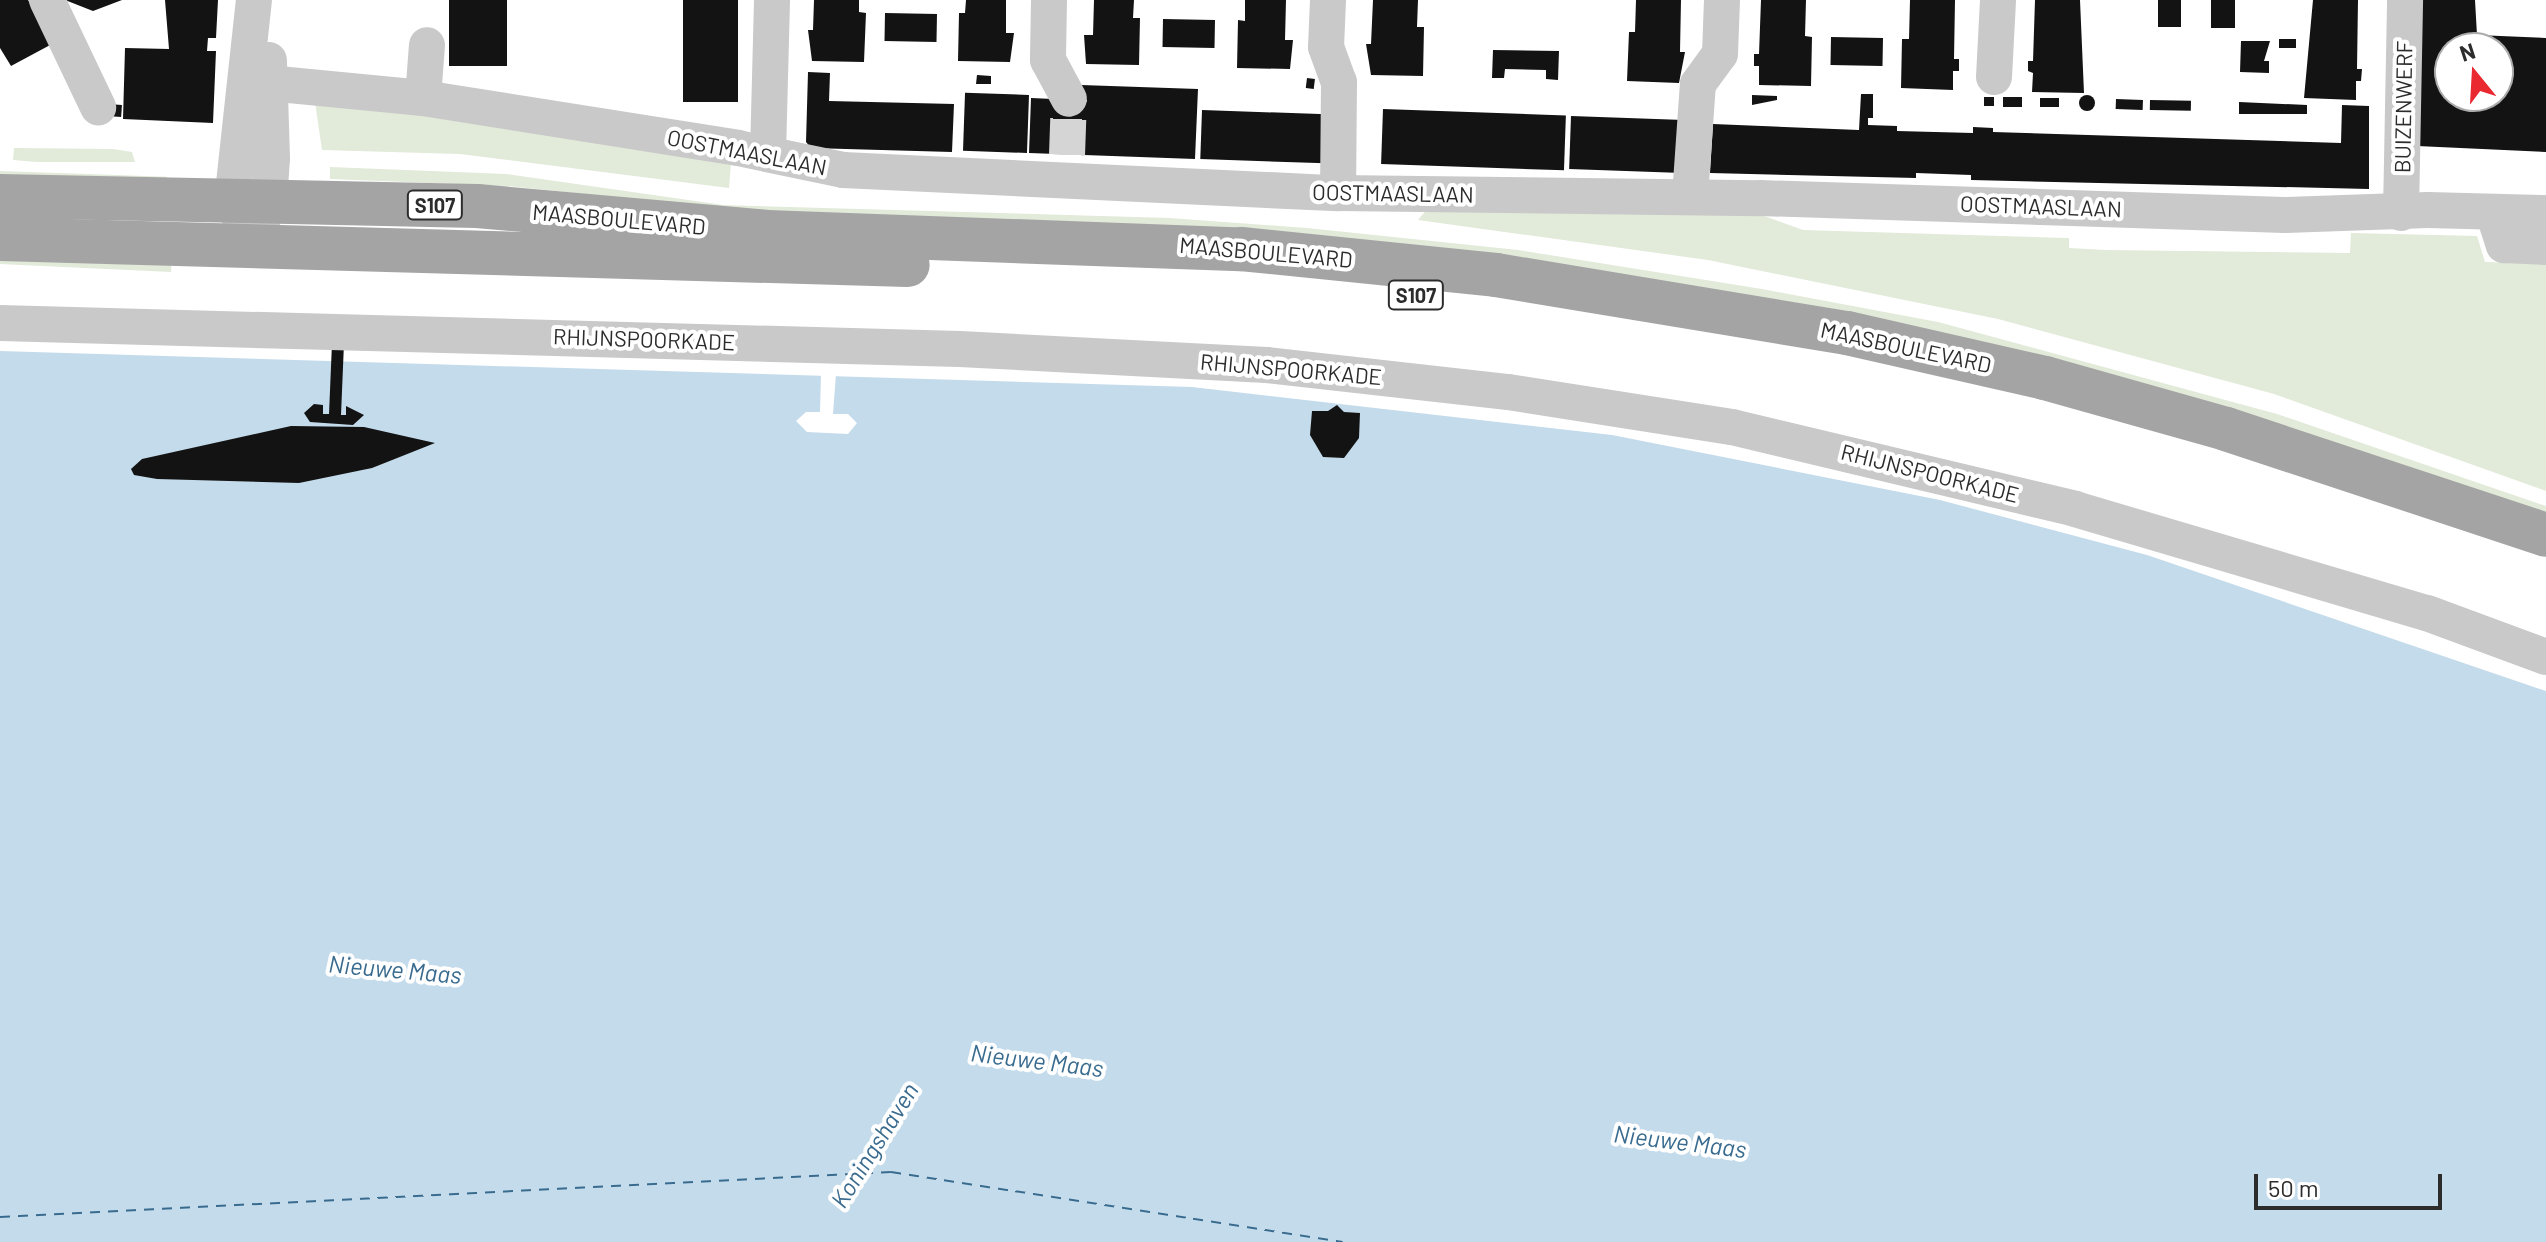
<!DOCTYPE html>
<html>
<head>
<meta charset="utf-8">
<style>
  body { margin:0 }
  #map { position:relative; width:2546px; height:1242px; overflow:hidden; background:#fff; font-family:Barlow,sans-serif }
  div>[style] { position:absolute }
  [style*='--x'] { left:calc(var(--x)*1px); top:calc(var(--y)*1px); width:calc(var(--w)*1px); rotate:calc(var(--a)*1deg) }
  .green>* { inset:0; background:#e2ead9; transform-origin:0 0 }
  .water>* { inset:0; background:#c4dbeb }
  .pier>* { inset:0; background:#fff }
  .ferry>* { height:2px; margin-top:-1px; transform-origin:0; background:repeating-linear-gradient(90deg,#396b8f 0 10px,transparent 0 18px) }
  .building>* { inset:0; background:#131313; transform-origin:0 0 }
  .round { border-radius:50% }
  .minor-tunnel>* { height:36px; margin-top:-18px; transform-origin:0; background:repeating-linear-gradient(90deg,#d5d5d5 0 36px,transparent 0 54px) }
  .minor>* { height:36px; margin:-18px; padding:0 18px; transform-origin:18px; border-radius:18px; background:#c9c9c9 }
  .major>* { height:44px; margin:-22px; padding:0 22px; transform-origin:22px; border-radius:22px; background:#a4a4a4 }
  span { translate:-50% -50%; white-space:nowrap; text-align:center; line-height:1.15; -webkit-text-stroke:8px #fff; paint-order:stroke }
  .shield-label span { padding:2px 6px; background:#fff; border:2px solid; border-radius:6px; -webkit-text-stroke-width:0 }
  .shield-label { font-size:20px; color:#2c2c2c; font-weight:700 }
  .street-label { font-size:22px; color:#2c2c2c }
  .water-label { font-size:24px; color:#396b8f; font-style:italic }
  .north { position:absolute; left:2434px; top:32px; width:80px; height:80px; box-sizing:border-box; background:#fff; border:2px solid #ababab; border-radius:50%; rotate:342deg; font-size:22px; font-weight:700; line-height:32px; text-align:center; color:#2c2c2c }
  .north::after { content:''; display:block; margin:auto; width:28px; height:36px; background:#e92830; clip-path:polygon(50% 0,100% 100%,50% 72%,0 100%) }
  .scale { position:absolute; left:2254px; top:1174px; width:188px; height:36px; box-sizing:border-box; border:4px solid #2c2c2c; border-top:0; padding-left:10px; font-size:24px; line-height:28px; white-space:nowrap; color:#2c2c2c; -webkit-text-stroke:6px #fff; paint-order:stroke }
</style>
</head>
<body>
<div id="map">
  <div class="green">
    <div style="clip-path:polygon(314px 95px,731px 164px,729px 188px,460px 154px,322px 150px)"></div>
    <div style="clip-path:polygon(14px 148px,113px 149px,132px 152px,135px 162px,37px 162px,13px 160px)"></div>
    <div style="clip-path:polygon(330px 167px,506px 174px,723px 205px,1169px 218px,1307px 228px,1518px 250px,1762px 289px,1938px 322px,2277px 414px,2546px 506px,2546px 520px,2015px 354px,855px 222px,507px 186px,330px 179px)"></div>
    <div style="left:0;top:171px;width:167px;height:11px;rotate:2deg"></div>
    <div style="clip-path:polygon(1429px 207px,1759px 214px,1803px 230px,2069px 238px,2069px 248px,2106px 250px,2350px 253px,2351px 233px,2477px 236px,2485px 262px,2546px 264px,2546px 491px,2274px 394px,1998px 319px,1708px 260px,1418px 220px)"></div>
    <div style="clip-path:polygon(0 252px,172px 257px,171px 272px,0 264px)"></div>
  </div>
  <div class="water">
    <div style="clip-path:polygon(0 351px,1192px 387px,1612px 435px,1940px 500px,2147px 555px,2546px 691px,2546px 1242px,0 1242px)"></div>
  </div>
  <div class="pier">
    <div style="clip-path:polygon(821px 373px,836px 374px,833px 414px,848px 414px,857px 423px,848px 434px,807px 432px,796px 421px,806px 412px,820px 412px)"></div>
  </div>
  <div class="ferry">
    <div style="--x:0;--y:1217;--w:892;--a:-2.89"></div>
    <div style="--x:891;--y:1172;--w:457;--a:8.8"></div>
  </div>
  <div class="building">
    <div style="clip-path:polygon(0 0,28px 0,52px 44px,11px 66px,0 48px)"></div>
    <div style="clip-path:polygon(65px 0,122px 0,93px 11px)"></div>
    <div style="clip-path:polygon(165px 0,218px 0,216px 38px,208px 38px,207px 51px,216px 51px,213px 123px,123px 119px,125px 48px,169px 49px)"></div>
    <div style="left:449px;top:0;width:58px;height:66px"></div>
    <div style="left:683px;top:0;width:55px;height:102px"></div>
    <div style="clip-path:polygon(814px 0,859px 0,859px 12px,866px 13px,864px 62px,812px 61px,808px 30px,813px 30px)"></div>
    <div style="clip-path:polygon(966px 0,1006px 0,1006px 33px,1014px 33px,1010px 62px,958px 61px,959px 13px,965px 13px)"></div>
    <div style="clip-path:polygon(1094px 0,1134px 0,1133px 18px,1140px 18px,1139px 65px,1086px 64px,1084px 35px,1093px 35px)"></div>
    <div style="clip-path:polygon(1245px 0,1286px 0,1285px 40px,1293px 40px,1290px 69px,1237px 68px,1238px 20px,1245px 21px)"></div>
    <div style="clip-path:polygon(1373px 0,1418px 0,1417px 27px,1424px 27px,1423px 76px,1371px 75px,1366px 44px,1371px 44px)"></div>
    <div style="clip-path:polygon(1636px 0,1681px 0,1680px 52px,1685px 52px,1679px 83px,1627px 81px,1629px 32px,1635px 32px)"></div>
    <div style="clip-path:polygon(1761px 0,1806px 0,1805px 36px,1812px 37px,1811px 86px,1759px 85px,1759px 66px,1754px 66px,1754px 54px,1759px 54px)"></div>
    <div style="clip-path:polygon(1910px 0,1955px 0,1954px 59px,1959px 59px,1959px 71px,1953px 71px,1953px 90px,1901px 88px,1902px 39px,1909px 39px)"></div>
    <div style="clip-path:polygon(2035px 0,2080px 0,2084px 93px,2032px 92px,2033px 73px,2028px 71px,2028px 61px,2033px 61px)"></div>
    <div style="left:2158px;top:0;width:23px;height:27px"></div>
    <div style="left:2211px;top:0;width:24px;height:28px"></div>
    <div style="clip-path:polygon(2313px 0,2358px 0,2357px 69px,2362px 69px,2361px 81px,2356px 81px,2356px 100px,2304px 98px)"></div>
    <div style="clip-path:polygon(evenodd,2422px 0,2475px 0,2477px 35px,2546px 38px,2546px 152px,2417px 146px,2422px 0,2450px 48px,2498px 48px,2498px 96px,2450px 96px,2450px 48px)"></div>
    <div style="left:885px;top:13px;width:52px;height:28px;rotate:1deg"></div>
    <div style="left:1163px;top:19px;width:52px;height:28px;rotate:1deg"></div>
    <div style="left:1831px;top:37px;width:52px;height:28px;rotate:1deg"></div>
    <div style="left:2279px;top:39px;width:17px;height:9px"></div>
    <div style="clip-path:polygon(2241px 41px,2270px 41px,2264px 61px,2269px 61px,2269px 73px,2240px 72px)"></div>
    <div style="clip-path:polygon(1493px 50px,1559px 51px,1558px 80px,1546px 79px,1546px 70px,1505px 69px,1504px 78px,1492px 78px)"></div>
    <div style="clip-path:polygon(808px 72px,830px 73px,829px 101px,954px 104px,952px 152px,811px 148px,806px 142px)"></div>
    <div style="clip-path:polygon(977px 75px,991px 76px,991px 84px,976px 84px)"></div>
    <div style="left:1307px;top:78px;width:8px;height:10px;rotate:7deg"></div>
    <div style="clip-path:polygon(1081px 85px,1198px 89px,1195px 159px,1029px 153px,1031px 98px,1076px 100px)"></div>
    <div style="clip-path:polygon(1861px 94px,1873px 94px,1873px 118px,1868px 118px,1868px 125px,1897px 126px,1897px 131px,1973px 133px,1973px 127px,1993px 128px,1993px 132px,2341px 143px,2342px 105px,2369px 106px,2369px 189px,1971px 180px,1971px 175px,1916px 173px,1916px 178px,1710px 173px,1713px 124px,1859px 130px)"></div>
    <div style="left:1029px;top:95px;width:58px;height:64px;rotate:92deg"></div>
    <div style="clip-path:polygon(1752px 95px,1777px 96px,1777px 100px,1752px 105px)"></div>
    <div class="round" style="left:2079px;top:95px;width:16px;height:16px"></div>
    <div style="left:1984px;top:97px;width:10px;height:9px"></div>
    <div style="left:2003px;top:97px;width:19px;height:10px"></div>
    <div style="left:2040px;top:98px;width:19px;height:9px"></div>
    <div style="left:2116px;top:99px;width:27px;height:10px;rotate:2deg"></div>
    <div style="left:2150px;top:100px;width:41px;height:10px;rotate:1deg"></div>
    <div style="clip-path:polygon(2239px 102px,2307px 105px,2307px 114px,2239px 114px)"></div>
    <div style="left:108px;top:104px;width:14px;height:12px;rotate:4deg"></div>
    <div style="left:1383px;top:109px;width:183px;height:55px;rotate:2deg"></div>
    <div style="left:1202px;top:110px;width:125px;height:49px;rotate:2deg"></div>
    <div style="left:1571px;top:116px;width:113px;height:53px;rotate:2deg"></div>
    <div style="clip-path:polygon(332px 343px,344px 343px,341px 415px,346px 415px,346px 406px,364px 415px,353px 425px,310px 422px,304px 413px,314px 404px,323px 405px,323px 414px,329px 414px)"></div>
    <div style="clip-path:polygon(1337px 405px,1344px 412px,1360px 413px,1359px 438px,1344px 458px,1323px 457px,1310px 435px,1312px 411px,1328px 411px)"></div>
    <div style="clip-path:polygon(291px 426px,364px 427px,435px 443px,372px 468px,299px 483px,157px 479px,134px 475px,131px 469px,142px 459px)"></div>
  </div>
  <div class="minor-tunnel">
    <div style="--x:1067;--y:155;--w:56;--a:-88"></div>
  </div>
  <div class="minor">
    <div style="--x:47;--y:0;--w:119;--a:64.5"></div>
    <div style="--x:1049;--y:0;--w:60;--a:91"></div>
    <div style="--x:1048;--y:60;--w:44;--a:61.7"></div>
    <div style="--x:1328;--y:0;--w:47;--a:92.4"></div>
    <div style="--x:1326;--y:47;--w:37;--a:70"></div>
    <div style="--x:1339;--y:82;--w:111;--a:90.5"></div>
    <div style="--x:1994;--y:77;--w:77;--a:-87"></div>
    <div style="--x:247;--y:81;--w:177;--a:5.5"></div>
    <div style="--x:423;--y:98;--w:319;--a:9"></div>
    <div style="--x:738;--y:148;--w:107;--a:11.8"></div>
    <div style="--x:843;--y:170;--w:496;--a:2.7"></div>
    <div style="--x:1338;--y:193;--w:422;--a:0.7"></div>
    <div style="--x:1760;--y:198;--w:525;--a:1.85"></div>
    <div style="--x:2285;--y:215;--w:143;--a:-2"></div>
    <div style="--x:2428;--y:210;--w:118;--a:1.5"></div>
    <div style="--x:423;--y:98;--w:53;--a:-85.7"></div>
    <div style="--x:768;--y:154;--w:154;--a:-88.5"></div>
    <div style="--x:1690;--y:197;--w:113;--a:-86"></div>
    <div style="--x:1698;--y:84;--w:37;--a:-54"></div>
    <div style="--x:1720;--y:54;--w:54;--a:-87.9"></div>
    <div style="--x:2493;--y:212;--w:35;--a:72"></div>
    <div style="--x:2504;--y:245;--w:42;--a:2.7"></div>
    <div style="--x:2401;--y:213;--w:213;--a:-88.9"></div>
    <div style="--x:242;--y:223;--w:23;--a:-115"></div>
    <div style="--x:232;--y:202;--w:203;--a:-83.8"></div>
    <div style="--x:260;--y:227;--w:27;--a:-70"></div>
    <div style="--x:269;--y:202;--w:44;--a:-86.1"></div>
    <div style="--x:272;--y:158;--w:98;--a:-91.8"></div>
    <div style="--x:0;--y:323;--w:960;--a:1.55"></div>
    <div style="--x:960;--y:349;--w:307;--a:3"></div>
    <div style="--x:1267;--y:365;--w:243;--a:6.4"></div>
    <div style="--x:1508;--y:392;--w:227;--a:8.9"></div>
    <div style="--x:1732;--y:427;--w:353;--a:13.4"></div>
    <div style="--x:2075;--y:509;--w:367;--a:16.5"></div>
    <div style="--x:2427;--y:613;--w:127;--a:20.3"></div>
  </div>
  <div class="major">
    <div style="--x:0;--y:196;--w:477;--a:1.2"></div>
    <div style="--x:477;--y:206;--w:291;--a:5.1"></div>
    <div style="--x:767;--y:232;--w:474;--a:2.1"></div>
    <div style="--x:1241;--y:249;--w:256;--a:5.8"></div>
    <div style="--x:1496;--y:275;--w:356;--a:9.4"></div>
    <div style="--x:1847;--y:333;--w:203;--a:12.8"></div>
    <div style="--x:2045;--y:378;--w:188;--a:15.7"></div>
    <div style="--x:2226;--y:429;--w:337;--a:18.3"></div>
    <div style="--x:0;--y:239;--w:908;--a:1.64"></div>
  </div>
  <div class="shield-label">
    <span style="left:435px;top:205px">S107</span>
    <span style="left:1416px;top:295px">S107</span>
  </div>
  <div class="street-label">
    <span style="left:2403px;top:107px;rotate:-89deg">BUIZENWERF</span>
    <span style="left:747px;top:152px;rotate:11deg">OOSTMAASLAAN</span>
    <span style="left:1393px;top:193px;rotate:1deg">OOSTMAASLAAN</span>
    <span style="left:2041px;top:206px;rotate:2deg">OOSTMAASLAAN</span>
    <span style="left:619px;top:219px;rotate:5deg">MAASBOULEVARD</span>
    <span style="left:1266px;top:252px;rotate:5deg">MAASBOULEVARD</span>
    <span style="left:644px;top:339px;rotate:2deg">RHIJNSPOORKADE</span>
    <span style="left:1906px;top:347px;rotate:12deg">MAASBOULEVARD</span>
    <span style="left:1291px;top:369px;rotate:5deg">RHIJNSPOORKADE</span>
    <span style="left:1930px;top:473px;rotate:14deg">RHIJNSPOORKADE</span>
  </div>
  <div class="water-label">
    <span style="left:395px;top:969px;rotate:5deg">Nieuwe Maas</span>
    <span style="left:1037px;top:1060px;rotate:7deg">Nieuwe Maas</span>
    <span style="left:1680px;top:1141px;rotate:7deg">Nieuwe Maas</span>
    <span style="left:874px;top:1145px;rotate:-58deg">Koningshaven</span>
  </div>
  <div class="north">N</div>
  <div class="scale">50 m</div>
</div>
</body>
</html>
